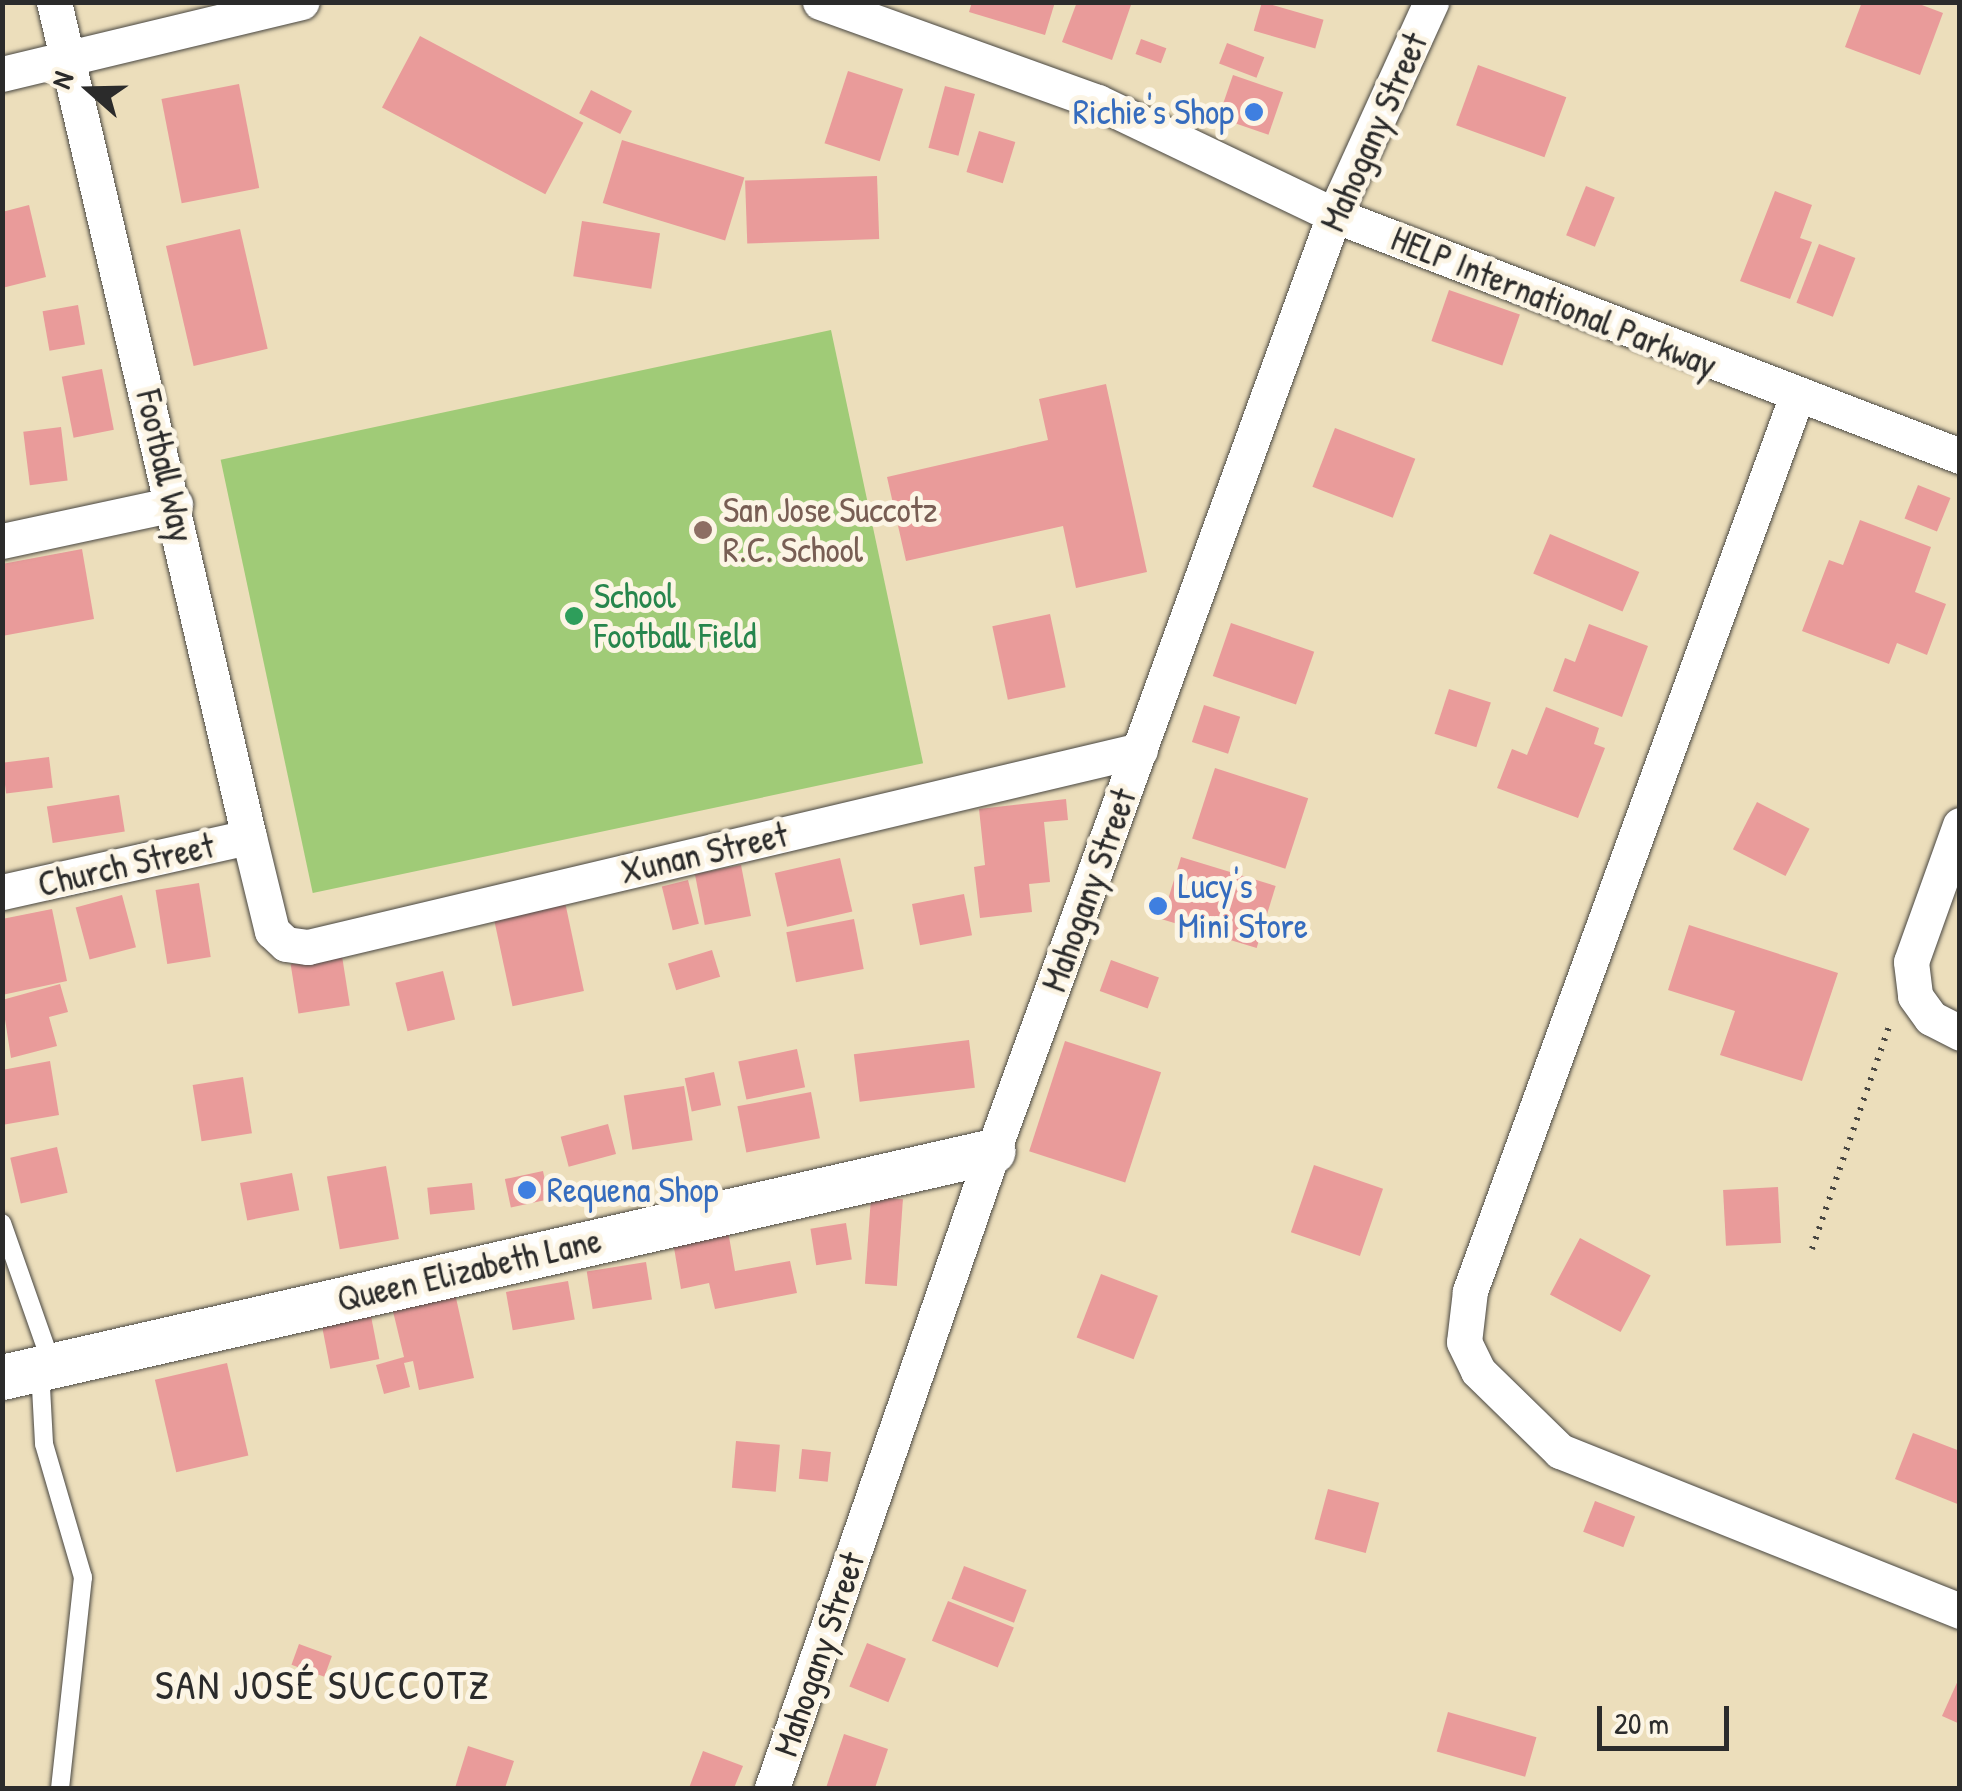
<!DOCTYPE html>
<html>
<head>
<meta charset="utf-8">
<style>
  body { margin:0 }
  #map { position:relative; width:1962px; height:1791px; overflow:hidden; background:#ecdebb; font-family:"Patrick Hand",sans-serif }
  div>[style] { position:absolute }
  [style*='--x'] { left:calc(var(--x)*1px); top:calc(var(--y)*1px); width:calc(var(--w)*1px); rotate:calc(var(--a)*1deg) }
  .green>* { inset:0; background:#a0cb77; transform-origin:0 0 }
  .building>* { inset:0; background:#e99b9a; transform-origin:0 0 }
  .path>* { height:6px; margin-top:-3px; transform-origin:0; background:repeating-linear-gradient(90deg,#484641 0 2.5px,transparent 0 10.5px) }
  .roads { filter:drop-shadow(0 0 2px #484641) drop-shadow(0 0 2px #484641) }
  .service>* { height:18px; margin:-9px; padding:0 9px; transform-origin:9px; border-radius:9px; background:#fff }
  .minor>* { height:35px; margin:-17.5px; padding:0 17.5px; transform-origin:17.5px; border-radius:17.5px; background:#fff }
  .tertiary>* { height:45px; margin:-22.5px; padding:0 22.5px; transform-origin:22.5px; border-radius:22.5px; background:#fff }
  .dots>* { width:28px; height:28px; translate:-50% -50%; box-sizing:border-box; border:5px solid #fcf5e5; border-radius:50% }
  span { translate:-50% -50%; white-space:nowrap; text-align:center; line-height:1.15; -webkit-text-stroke:10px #fcf5e5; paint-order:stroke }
  .shop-label { font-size:35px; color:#366cbe }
  .right { translate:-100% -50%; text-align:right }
  .left { translate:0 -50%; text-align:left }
  .street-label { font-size:35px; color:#2b2b2b }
  .education-label { font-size:35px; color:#785e54 }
  .leisure-label { font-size:35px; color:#27864d }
  .quarter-label { font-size:40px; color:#2b2b2b; letter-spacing:2.5px }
  .frame { position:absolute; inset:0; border:5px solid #2b2b2b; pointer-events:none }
  .north { position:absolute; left:40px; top:40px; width:100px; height:100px; -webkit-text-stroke:8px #fcf5e5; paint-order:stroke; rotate:290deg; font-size:28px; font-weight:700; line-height:40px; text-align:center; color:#2b2b2b }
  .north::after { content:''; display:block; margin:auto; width:35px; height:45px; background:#2b2b2b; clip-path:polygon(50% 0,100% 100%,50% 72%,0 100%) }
  .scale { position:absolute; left:1597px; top:1706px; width:132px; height:45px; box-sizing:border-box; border:5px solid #2b2b2b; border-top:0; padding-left:12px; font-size:30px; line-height:35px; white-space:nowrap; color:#2b2b2b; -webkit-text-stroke:8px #fcf5e5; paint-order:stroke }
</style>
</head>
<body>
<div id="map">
  <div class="green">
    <div style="left:831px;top:330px;width:443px;height:624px;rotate:78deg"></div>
  </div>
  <div class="building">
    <div style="clip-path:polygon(972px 2px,1055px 2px,1045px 35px,969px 12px)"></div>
    <div style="clip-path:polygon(1077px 2px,1132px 2px,1112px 60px,1062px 42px)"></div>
    <div style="left:1262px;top:2px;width:64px;height:30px;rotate:16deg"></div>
    <div style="clip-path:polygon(1862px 2px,1914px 2px,1943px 13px,1920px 75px,1845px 47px)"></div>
    <div style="left:420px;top:36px;width:185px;height:81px;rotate:28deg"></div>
    <div style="left:1141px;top:39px;width:27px;height:16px;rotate:20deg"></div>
    <div style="left:1227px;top:43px;width:40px;height:22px;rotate:21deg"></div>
    <div style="left:1478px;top:65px;width:94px;height:64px;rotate:20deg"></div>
    <div style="left:848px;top:71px;width:58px;height:76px;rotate:18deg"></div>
    <div style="left:1233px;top:75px;width:53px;height:45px;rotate:19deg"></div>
    <div style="left:239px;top:84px;width:106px;height:79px;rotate:79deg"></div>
    <div style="left:945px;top:86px;width:31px;height:64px;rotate:15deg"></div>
    <div style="left:591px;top:90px;width:46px;height:26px;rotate:27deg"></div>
    <div style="left:979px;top:131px;width:38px;height:43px;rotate:17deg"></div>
    <div style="left:622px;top:140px;width:128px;height:66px;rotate:17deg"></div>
    <div style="left:877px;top:176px;width:63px;height:132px;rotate:88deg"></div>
    <div style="left:1586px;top:186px;width:31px;height:53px;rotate:22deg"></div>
    <div style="clip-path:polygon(1775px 191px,1812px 205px,1800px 238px,1812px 242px,1790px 299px,1740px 281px)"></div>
    <div style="clip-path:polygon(29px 205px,46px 277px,2px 288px,2px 212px)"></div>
    <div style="left:582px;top:221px;width:79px;height:56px;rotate:9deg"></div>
    <div style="left:240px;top:229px;width:123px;height:76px;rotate:77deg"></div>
    <div style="left:1819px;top:244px;width:39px;height:63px;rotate:21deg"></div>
    <div style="left:1449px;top:290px;width:75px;height:54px;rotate:19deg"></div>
    <div style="left:78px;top:305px;width:40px;height:36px;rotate:80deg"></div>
    <div style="left:102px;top:369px;width:62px;height:41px;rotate:79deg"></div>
    <div style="clip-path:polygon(1106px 384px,1147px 572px,1076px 588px,1063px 526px,906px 561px,887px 477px,1048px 440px,1039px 399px)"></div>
    <div style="left:61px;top:427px;width:54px;height:38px;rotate:83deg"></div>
    <div style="left:1335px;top:428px;width:86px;height:63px;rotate:21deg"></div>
    <div style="left:1918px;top:485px;width:35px;height:36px;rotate:22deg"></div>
    <div style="clip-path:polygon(1860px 520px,1931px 547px,1915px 592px,1946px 604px,1927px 655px,1897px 643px,1889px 664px,1802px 631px,1829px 560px,1843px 565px)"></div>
    <div style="left:1550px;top:534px;width:97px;height:43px;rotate:23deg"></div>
    <div style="clip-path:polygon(82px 549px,94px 619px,2px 636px,2px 564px)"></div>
    <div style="left:1050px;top:614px;width:75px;height:59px;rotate:78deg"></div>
    <div style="left:1231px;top:623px;width:88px;height:56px;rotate:19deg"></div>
    <div style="clip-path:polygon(1589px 624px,1648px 646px,1622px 717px,1553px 691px,1565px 658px,1575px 662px)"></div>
    <div style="left:1449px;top:689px;width:44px;height:47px;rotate:18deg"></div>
    <div style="left:1204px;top:705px;width:38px;height:39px;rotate:18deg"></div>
    <div style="clip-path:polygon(1546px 707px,1599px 728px,1594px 744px,1605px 748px,1578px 818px,1497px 788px,1512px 749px,1527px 755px)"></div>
    <div style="left:49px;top:757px;width:31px;height:47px;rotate:83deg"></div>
    <div style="left:1215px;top:768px;width:98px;height:74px;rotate:18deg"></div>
    <div style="left:119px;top:795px;width:37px;height:73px;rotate:81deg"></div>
    <div style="clip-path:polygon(1066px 799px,1068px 820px,1044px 822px,1050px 882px,1029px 884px,1032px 912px,980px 918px,974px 867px,985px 865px,979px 809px)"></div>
    <div style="left:1757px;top:802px;width:59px;height:53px;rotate:27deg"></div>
    <div style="left:1181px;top:857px;width:99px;height:65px;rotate:17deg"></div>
    <div style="left:840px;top:858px;width:55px;height:67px;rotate:77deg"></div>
    <div style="left:741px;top:865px;width:52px;height:47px;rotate:79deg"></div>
    <div style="left:688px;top:880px;width:45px;height:27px;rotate:76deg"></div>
    <div style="left:199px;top:883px;width:75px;height:44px;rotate:81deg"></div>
    <div style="left:964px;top:894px;width:42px;height:53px;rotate:79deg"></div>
    <div style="left:122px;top:895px;width:54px;height:48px;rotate:75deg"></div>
    <div style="left:565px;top:902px;width:91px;height:73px;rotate:78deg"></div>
    <div style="clip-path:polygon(52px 909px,67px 981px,2px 995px,2px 919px)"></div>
    <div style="left:854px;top:919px;width:51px;height:69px;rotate:79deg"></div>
    <div style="clip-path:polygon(1689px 925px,1838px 973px,1802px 1081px,1720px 1055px,1735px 1011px,1668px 990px)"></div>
    <div style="left:712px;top:950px;width:28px;height:46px;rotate:73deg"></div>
    <div style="left:342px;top:956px;width:50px;height:52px;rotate:81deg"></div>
    <div style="left:1111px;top:960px;width:51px;height:33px;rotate:20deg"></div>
    <div style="left:443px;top:971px;width:50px;height:49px;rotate:76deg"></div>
    <div style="clip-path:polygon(60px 984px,68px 1012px,49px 1017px,57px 1046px,11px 1058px,2px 1000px)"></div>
    <div style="left:969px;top:1040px;width:48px;height:116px;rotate:83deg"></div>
    <div style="left:1065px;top:1041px;width:101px;height:116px;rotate:18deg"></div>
    <div style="left:797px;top:1049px;width:39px;height:60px;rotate:78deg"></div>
    <div style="clip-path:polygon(50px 1061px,59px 1115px,2px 1125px,2px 1070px)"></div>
    <div style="left:714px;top:1072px;width:34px;height:30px;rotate:78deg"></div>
    <div style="left:243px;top:1077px;width:57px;height:51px;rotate:81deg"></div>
    <div style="left:684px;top:1086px;width:55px;height:61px;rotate:81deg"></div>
    <div style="left:811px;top:1092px;width:47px;height:75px;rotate:79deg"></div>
    <div style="left:608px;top:1124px;width:31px;height:49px;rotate:75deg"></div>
    <div style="left:57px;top:1147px;width:47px;height:48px;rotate:77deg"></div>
    <div style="left:1314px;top:1165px;width:73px;height:71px;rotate:19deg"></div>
    <div style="left:386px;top:1166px;width:74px;height:60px;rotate:80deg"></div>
    <div style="left:543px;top:1171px;width:29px;height:39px;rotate:78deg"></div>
    <div style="left:292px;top:1173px;width:38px;height:53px;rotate:79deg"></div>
    <div style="left:472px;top:1183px;width:27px;height:45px;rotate:84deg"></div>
    <div style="left:1778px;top:1187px;width:56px;height:55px;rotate:87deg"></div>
    <div style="left:871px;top:1197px;width:32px;height:87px;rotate:4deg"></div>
    <div style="left:846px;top:1223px;width:37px;height:36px;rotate:81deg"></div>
    <div style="clip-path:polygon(727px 1225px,735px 1271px,790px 1261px,797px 1293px,715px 1309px,709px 1283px,681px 1289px,672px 1236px)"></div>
    <div style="left:1580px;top:1238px;width:80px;height:64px;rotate:28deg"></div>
    <div style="left:646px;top:1262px;width:38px;height:60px;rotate:81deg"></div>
    <div style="left:1101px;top:1274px;width:61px;height:68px;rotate:21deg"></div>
    <div style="left:568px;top:1281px;width:39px;height:63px;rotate:80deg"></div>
    <div style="clip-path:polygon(454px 1289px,474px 1378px,419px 1390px,413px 1361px,404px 1363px,410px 1387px,384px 1394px,376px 1365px,404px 1357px,391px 1303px)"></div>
    <div style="left:370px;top:1311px;width:49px;height:50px;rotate:79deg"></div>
    <div style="left:227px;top:1363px;width:95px;height:74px;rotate:77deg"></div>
    <div style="clip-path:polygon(1913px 1433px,1960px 1451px,1960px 1505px,1895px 1479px)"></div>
    <div style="left:736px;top:1441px;width:44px;height:47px;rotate:5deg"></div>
    <div style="left:802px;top:1449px;width:29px;height:30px;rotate:6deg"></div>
    <div style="left:1328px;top:1489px;width:53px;height:52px;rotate:15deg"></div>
    <div style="left:1595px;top:1501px;width:43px;height:33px;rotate:21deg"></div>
    <div style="left:964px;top:1566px;width:67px;height:35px;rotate:21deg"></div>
    <div style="left:948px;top:1601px;width:71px;height:43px;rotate:22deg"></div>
    <div style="left:867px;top:1643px;width:42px;height:47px;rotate:22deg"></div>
    <div style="left:299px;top:1644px;width:35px;height:22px;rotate:20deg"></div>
    <div style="clip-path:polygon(1960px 1676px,1960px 1724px,1942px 1716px)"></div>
    <div style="left:1448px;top:1712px;width:92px;height:41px;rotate:16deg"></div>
    <div style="clip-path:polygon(844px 1734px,888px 1749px,875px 1788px,826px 1788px)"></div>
    <div style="clip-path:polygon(468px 1746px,514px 1761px,505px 1788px,455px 1788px)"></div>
    <div style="clip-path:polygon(703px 1751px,743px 1766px,734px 1788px,689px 1788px)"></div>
  </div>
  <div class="path">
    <div style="--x:1812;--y:1249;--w:238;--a:-70.9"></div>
  </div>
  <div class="roads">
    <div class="service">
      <div style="--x:2;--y:1223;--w:151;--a:70.6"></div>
      <div style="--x:40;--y:1369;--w:75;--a:86.9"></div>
      <div style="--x:44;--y:1444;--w:139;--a:73.7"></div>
      <div style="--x:83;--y:1577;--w:212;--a:96.2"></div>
    </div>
    <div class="minor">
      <div style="--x:54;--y:2;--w:857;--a:76.86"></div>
      <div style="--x:249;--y:837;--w:97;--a:76.3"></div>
      <div style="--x:272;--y:931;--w:19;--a:43"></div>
      <div style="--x:286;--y:944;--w:22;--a:8"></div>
      <div style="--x:308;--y:947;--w:855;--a:-13.32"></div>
      <div style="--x:820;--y:2;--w:295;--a:19.8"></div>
      <div style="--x:1098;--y:102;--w:262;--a:25.6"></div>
      <div style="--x:1334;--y:215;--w:671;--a:21.06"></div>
      <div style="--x:2;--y:74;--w:308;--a:-13.5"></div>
      <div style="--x:1796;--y:398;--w:951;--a:110.06"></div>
      <div style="--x:1470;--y:1291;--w:51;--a:96.7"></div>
      <div style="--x:1464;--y:1342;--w:32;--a:64"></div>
      <div style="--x:1478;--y:1371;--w:115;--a:44.3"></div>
      <div style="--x:1560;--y:1451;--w:431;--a:21.8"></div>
      <div style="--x:2;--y:541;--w:177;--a:-12.1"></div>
      <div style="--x:1960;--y:825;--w:145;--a:109.7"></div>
      <div style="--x:1911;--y:962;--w:34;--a:83"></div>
      <div style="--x:1915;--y:996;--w:27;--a:54"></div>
      <div style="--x:1931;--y:1018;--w:33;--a:27"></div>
      <div style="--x:2;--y:892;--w:253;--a:-12.6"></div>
      <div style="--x:772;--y:1788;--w:674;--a:-70.87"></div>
      <div style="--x:993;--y:1151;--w:996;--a:-69.98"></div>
      <div style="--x:1334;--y:215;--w:234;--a:-65.5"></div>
    </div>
    <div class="tertiary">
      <div style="--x:2;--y:1377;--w:1016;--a:-12.85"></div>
    </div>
  </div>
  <div class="dots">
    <div style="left:1254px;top:112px;background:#3f7fe0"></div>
    <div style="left:703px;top:530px;background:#8d6e63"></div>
    <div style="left:574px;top:616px;background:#2e9e5b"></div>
    <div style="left:1158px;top:906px;background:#3f7fe0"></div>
    <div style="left:527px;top:1190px;background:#3f7fe0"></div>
  </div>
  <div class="shop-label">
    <span class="right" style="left:1234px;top:112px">Richie's Shop</span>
    <span class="left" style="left:1178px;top:906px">Lucy's<br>Mini Store</span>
    <span class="left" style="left:547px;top:1190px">Requena Shop</span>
  </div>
  <div class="street-label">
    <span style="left:1374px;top:132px;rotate:-66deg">Mahogany Street</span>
    <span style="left:1554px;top:302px;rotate:22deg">HELP International Parkway</span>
    <span style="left:165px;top:466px;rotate:77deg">Football Way</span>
    <span style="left:704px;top:853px;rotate:-13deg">Xunan Street</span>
    <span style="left:126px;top:865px;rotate:-13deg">Church Street</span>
    <span style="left:1089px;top:890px;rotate:-70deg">Mahogany Street</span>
    <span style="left:469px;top:1270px;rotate:-13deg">Queen Elizabeth Lane</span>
    <span style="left:819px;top:1654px;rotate:-71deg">Mahogany Street</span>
  </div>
  <div class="education-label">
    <span class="left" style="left:723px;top:530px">San Jose Succotz<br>R.C. School</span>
  </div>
  <div class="leisure-label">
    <span class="left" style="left:594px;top:616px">School<br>Football Field</span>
  </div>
  <div class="quarter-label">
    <span style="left:323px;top:1684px">SAN JOSÉ SUCCOTZ</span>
  </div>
  <div class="frame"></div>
  <div class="north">N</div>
  <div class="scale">20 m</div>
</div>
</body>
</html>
